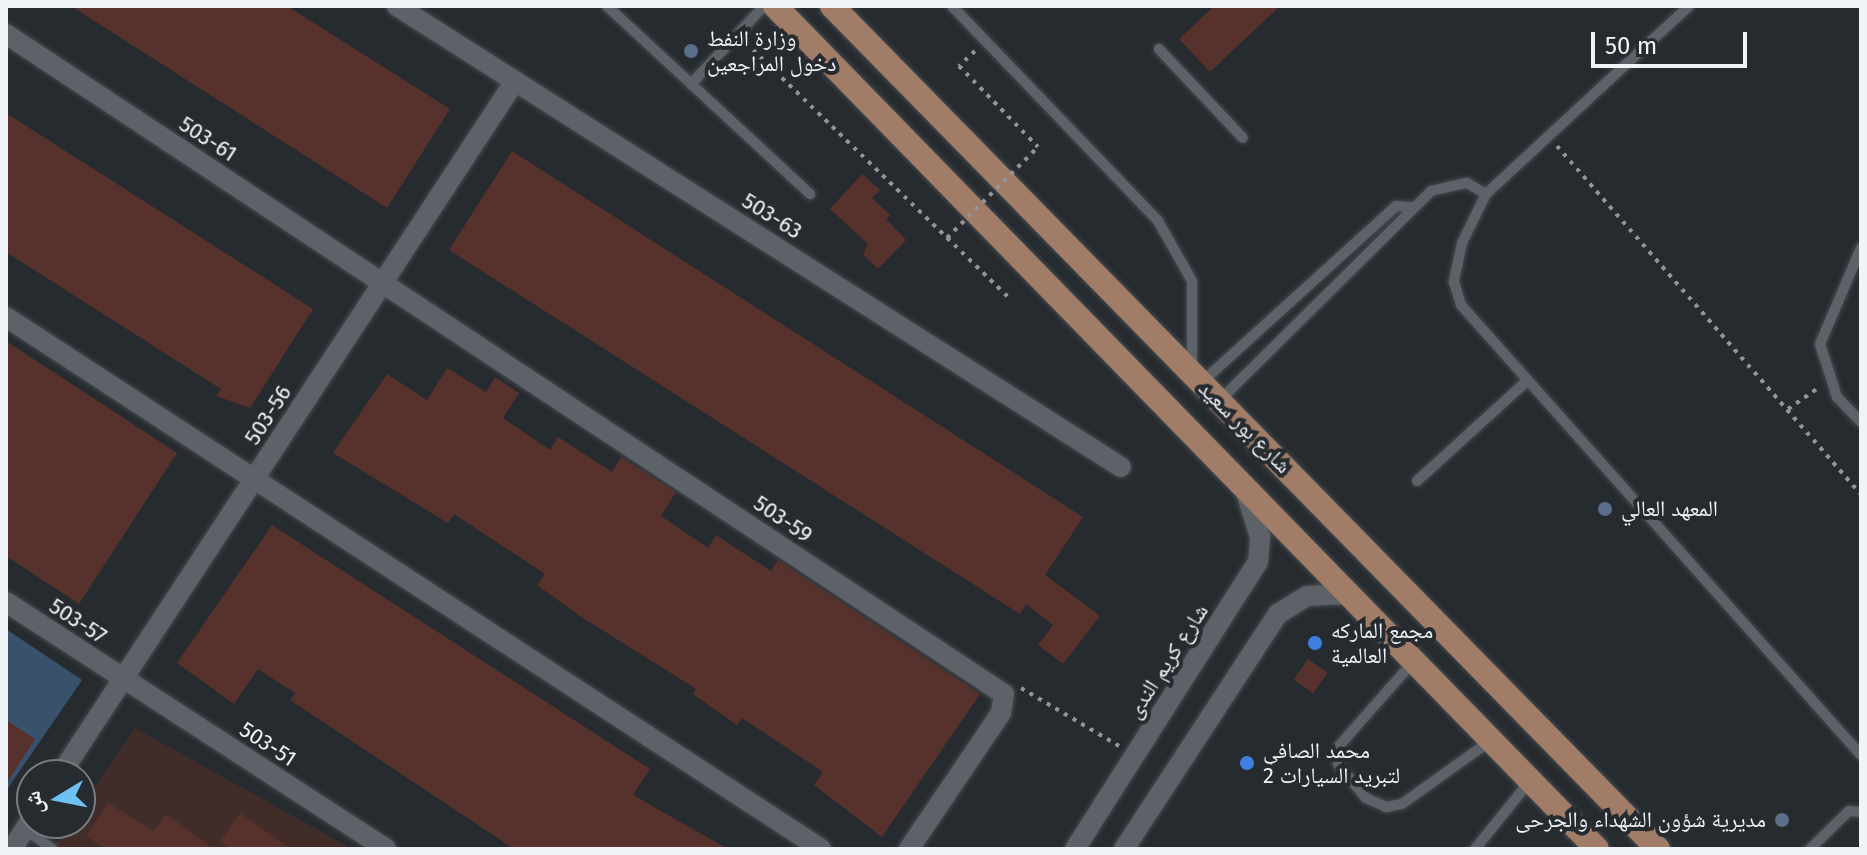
<!DOCTYPE html>
<html>
<head>
<meta charset="utf-8">
<style>
  body { margin:0 }
  #map { position:relative; width:1867px; height:855px; overflow:hidden; background:#262b30; font-family:"Fira Sans","Noto Naskh Arabic",sans-serif }
  div>[style] { position:absolute }
  [style*='--x'] { left:calc(var(--x)*1px); top:calc(var(--y)*1px); width:calc(var(--w)*1px); rotate:calc(var(--a)*1deg) }
  .education>* { inset:0; background:#402c29 }
  .green>* { inset:0; background:#39526b }
  .building>* { inset:0; background:#57312b; transform-origin:0 0 }
  .path>* { height:4px; margin-top:-2px; transform-origin:0; background:repeating-linear-gradient(90deg,#919599 0 4px,transparent 0 10px) }
  .roads { filter:drop-shadow(0 0 2px #454a4e) drop-shadow(0 0 2px #454a4e) }
  .lane>* { height:10px; margin:-5px; padding:0 5px; transform-origin:5px; border-radius:5px; background:#5c6268 }
  .street>* { height:20px; margin:-10px; padding:0 10px; transform-origin:10px; border-radius:10px; background:#5c6268 }
  .primary>* { height:24px; margin:-12px; padding:0 12px; transform-origin:12px; border-radius:12px; background:#a17c67 }
  .path-bridge>* { height:4px; margin-top:-2px; transform-origin:0; background:repeating-linear-gradient(90deg,#919599 0 4px,transparent 0 10px) }
  .dots>* { width:22px; height:22px; translate:-50% -50%; box-sizing:border-box; border:4px solid #262b30; border-radius:50% }
  span { translate:-50% -50%; white-space:nowrap; text-align:center; line-height:1.15; -webkit-text-stroke:8px #262b30; paint-order:stroke }
  .poi-label { font-size:22px; color:#f0f3f7 }
  .left { translate:0 -50%; text-align:left }
  .right { translate:-100% -50%; text-align:right }
  .street-label { font-size:22px; color:#f0f3f7 }
  .frame { position:absolute; inset:0; border:8px solid #f0f3f7; pointer-events:none }
  .north { position:absolute; left:16px; top:759px; width:80px; height:80px; box-sizing:border-box; background:#262b30; border:2px solid #777b80; border-radius:50%; rotate:260deg; font-size:22px; font-weight:700; line-height:32px; text-align:center; color:#f0f3f7 }
  .north::after { content:''; display:block; margin:auto; width:28px; height:36px; background:#6ec2f3; clip-path:polygon(50% 0,100% 100%,50% 72%,0 100%) }
  .scale { position:absolute; left:1591px; top:32px; width:156px; height:36px; box-sizing:border-box; border:4px solid #f0f3f7; border-top:0; padding-left:10px; font-size:24px; line-height:28px; white-space:nowrap; color:#f0f3f7; -webkit-text-stroke:6px #262b30; paint-order:stroke }
</style>
</head>
<body>
<div id="map">
  <div class="education">
    <div style="clip-path:polygon(135px 728px,352px 849px,52px 849px,70px 823px,80px 823px,80px 808px)"></div>
  </div>
  <div class="green">
    <div style="clip-path:polygon(6px 629px,82px 680px,6px 791px)"></div>
  </div>
  <div class="building">
    <div style="clip-path:polygon(71px 6px,287px 6px,450px 109px,387px 208px)"></div>
    <div style="clip-path:polygon(1214px 6px,1280px 6px,1210px 72px,1179px 39px)"></div>
    <div style="clip-path:polygon(6px 113px,313px 309px,250px 408px,216px 396px,221px 389px,6px 252px)"></div>
    <div style="clip-path:polygon(512px 151px,1083px 517px,1045px 575px,1100px 616px,1063px 664px,1038px 645px,1053px 625px,1026px 604px,1020px 614px,449px 250px)"></div>
    <div style="clip-path:polygon(862px 174px,880px 190px,872px 198px,890px 215px,886px 219px,906px 240px,878px 269px,863px 255px,868px 244px,830px 209px)"></div>
    <div style="clip-path:polygon(6px 341px,177px 453px,79px 604px,6px 556px)"></div>
    <div style="clip-path:polygon(447px 368px,486px 392px,495px 377px,519px 393px,503px 418px,550px 450px,558px 437px,612px 472px,621px 457px,676px 492px,661px 516px,708px 548px,716px 535px,771px 571px,778px 560px,980px 694px,882px 837px,814px 785px,823px 772px,742px 718px,737px 725px,693px 694px,696px 689px,580px 616px,537px 585px,545px 574px,454px 514px,448px 523px,333px 453px,387px 374px,427px 400px)"></div>
    <div style="clip-path:polygon(272px 525px,650px 769px,633px 795px,728px 849px,514px 849px,290px 700px,295px 693px,258px 669px,234px 704px,177px 663px)"></div>
    <div style="left:1308px;top:659px;width:24px;height:25px;rotate:35deg"></div>
    <div style="clip-path:polygon(6px 720px,35px 739px,6px 784px)"></div>
    <div style="clip-path:polygon(108px 803px,154px 831px,166px 814px,214px 849px,105px 849px,86px 836px)"></div>
    <div style="clip-path:polygon(240px 813px,290px 849px,230px 849px,220px 841px)"></div>
  </div>
  <div class="path">
    <div style="--x:746;--y:43;--w:369;--a:44.1"></div>
    <div style="--x:975;--y:51;--w:22;--a:137"></div>
    <div style="--x:959;--y:66;--w:113;--a:45.7"></div>
    <div style="--x:1557;--y:146;--w:462;--a:48.9"></div>
    <div style="--x:1788;--y:409;--w:37;--a:-35"></div>
    <div style="--x:1021;--y:688;--w:114;--a:30.6"></div>
  </div>
  <div class="roads">
    <div class="lane">
      <div style="--x:607;--y:6;--w:277;--a:42.8"></div>
      <div style="--x:952;--y:6;--w:298;--a:46.2"></div>
      <div style="--x:1158;--y:221;--w:69;--a:60.5"></div>
      <div style="--x:1192;--y:281;--w:87;--a:90"></div>
      <div style="--x:1689;--y:6;--w:277;--a:137.2"></div>
      <div style="--x:1486;--y:194;--w:55;--a:116.1"></div>
      <div style="--x:1462;--y:243;--w:40;--a:102"></div>
      <div style="--x:1454;--y:282;--w:24;--a:73"></div>
      <div style="--x:1461;--y:305;--w:602;--a:48.37"></div>
      <div style="--x:1159;--y:49;--w:122;--a:46.7"></div>
      <div style="--x:691;--y:84;--w:107;--a:-46.9"></div>
      <div style="--x:1861;--y:248;--w:104;--a:113.1"></div>
      <div style="--x:1820;--y:344;--w:56;--a:72.2"></div>
      <div style="--x:1837;--y:397;--w:35;--a:46"></div>
      <div style="--x:1202;--y:382;--w:262;--a:-42.2"></div>
      <div style="--x:1396;--y:206;--w:16;--a:4"></div>
      <div style="--x:1221;--y:399;--w:296;--a:-44.7"></div>
      <div style="--x:1431;--y:191;--w:37;--a:-13"></div>
      <div style="--x:1467;--y:183;--w:22;--a:30"></div>
      <div style="--x:1417;--y:481;--w:150;--a:-42.3"></div>
      <div style="--x:1413;--y:662;--w:112;--a:131.4"></div>
      <div style="--x:1339;--y:746;--w:18;--a:93"></div>
      <div style="--x:1338;--y:764;--w:44;--a:50.5"></div>
      <div style="--x:1366;--y:798;--w:22;--a:24"></div>
      <div style="--x:1386;--y:807;--w:16;--a:-11"></div>
      <div style="--x:1402;--y:804;--w:108;--a:-35.6"></div>
      <div style="--x:25;--y:829;--w:34;--a:36"></div>
      <div style="--x:1475;--y:849;--w:86;--a:-51.1"></div>
      <div style="--x:1810;--y:849;--w:54;--a:-44.3"></div>
      <div style="--x:1849;--y:811;--w:12;--a:5"></div>
    </div>
    <div class="street">
      <div style="--x:397;--y:6;--w:858;--a:32.49"></div>
      <div style="--x:6;--y:34;--w:1196;--a:33.48"></div>
      <div style="--x:1004;--y:694;--w:19;--a:99"></div>
      <div style="--x:1001;--y:713;--w:164;--a:124.1"></div>
      <div style="--x:6;--y:317;--w:973;--a:33.13"></div>
      <div style="--x:6;--y:602;--w:453;--a:33"></div>
      <div style="--x:60;--y:775;--w:830;--a:-56.75"></div>
      <div style="--x:12;--y:849;--w:37;--a:-57"></div>
      <div style="--x:1075;--y:849;--w:340;--a:-57.5"></div>
      <div style="--x:1258;--y:562;--w:25;--a:-85"></div>
      <div style="--x:1260;--y:537;--w:50;--a:-107.4"></div>
      <div style="--x:1124;--y:849;--w:281;--a:-56.8"></div>
      <div style="--x:1278;--y:614;--w:34;--a:-32"></div>
      <div style="--x:1307;--y:596;--w:42;--a:-2.7"></div>
    </div>
    <div class="primary">
      <div style="--x:775;--y:6;--w:1177;--a:45.72"></div>
      <div style="--x:832;--y:6;--w:1180;--a:45.58"></div>
    </div>
  </div>
  <div class="path-bridge">
    <div style="--x:947;--y:238;--w:129;--a:-45"></div>
  </div>
  <div class="dots">
    <div style="left:691px;top:51px;background:#5c6f8a"></div>
    <div style="left:1605px;top:509px;background:#5c6f8a"></div>
    <div style="left:1315px;top:643px;background:#3f7fe0"></div>
    <div style="left:1247px;top:763px;background:#3f7fe0"></div>
    <div style="left:1782px;top:820px;background:#5c6f8a"></div>
  </div>
  <div class="poi-label">
    <span class="left" style="left:707px;top:51px">وزارة النفط<br>دخول المراجعين</span>
    <span class="left" style="left:1621px;top:509px">المعهد العالي</span>
    <span class="left" style="left:1331px;top:643px">مجمع الماركه<br>العالمية</span>
    <span class="left" style="left:1263px;top:763px">محمد الصافي<br>لتبريد السيارات 2</span>
    <span class="right" style="left:1766px;top:820px">مديرية شؤون الشهداء والجرحى</span>
  </div>
  <div class="street-label">
    <span style="left:208px;top:139px;rotate:33deg">503-61</span>
    <span style="left:772px;top:216px;rotate:32deg">503-63</span>
    <span style="left:268px;top:415px;rotate:-57deg">503-56</span>
    <span style="left:1245px;top:427px;rotate:45deg">شارع بور سعيد</span>
    <span style="left:783px;top:519px;rotate:34deg">503-59</span>
    <span style="left:78px;top:621px;rotate:33deg">503-57</span>
    <span style="left:1167px;top:661px;rotate:-57deg">شارع كريم الندى</span>
    <span style="left:268px;top:744px;rotate:33deg">503-51</span>
  </div>
  <div class="frame"></div>
  <div class="north">ش</div>
  <div class="scale">50 m</div>
</div>
</body>
</html>
